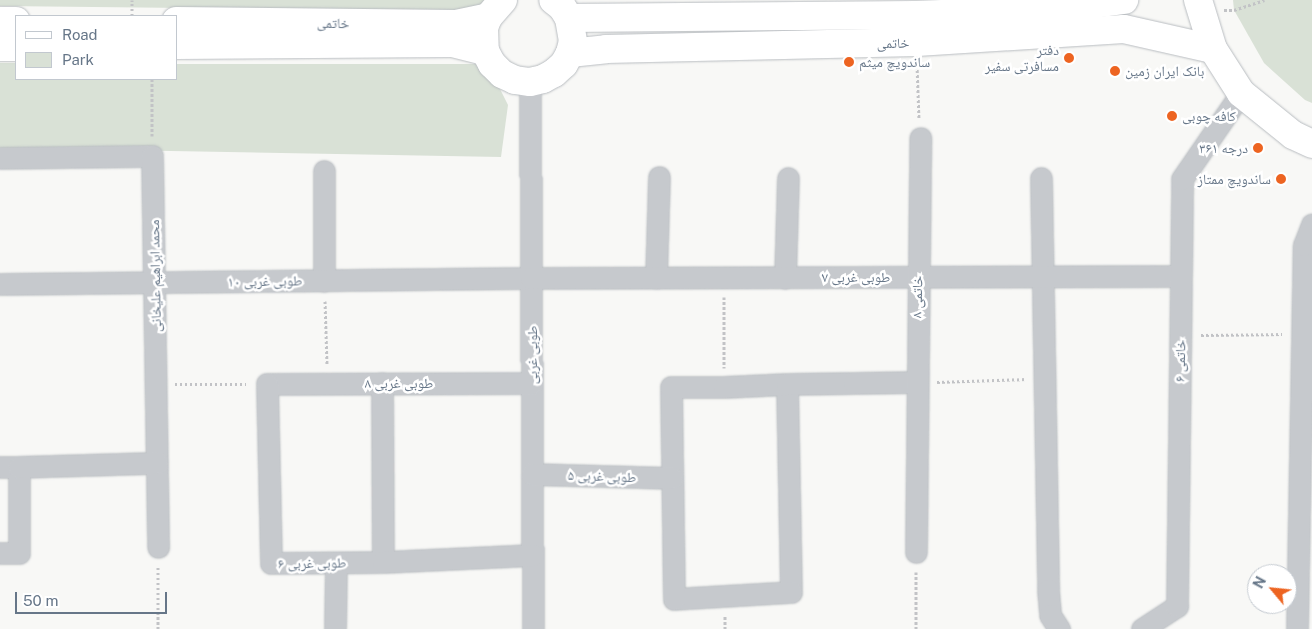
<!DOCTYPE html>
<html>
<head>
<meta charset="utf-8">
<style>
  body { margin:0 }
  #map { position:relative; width:1312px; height:629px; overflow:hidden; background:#f8f8f6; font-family:"Public Sans","Noto Naskh Arabic",sans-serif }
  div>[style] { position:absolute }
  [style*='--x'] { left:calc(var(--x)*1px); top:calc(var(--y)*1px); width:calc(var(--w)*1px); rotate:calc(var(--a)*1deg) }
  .green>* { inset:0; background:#d9e1d6 }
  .path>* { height:3px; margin-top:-1.5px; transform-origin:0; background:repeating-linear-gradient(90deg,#c2c3c6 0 2.5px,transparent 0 5px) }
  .roads { filter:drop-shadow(0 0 1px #b9bdc1) drop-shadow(0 0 1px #b9bdc1) }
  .minor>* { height:21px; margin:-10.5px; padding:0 10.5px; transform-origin:10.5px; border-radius:10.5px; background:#c6c9cd }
  .major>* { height:28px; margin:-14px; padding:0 14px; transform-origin:14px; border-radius:14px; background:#fff }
  .dots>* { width:14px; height:14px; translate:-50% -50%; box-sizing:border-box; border:2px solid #fff; border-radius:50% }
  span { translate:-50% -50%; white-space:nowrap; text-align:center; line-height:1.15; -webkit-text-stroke:5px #fff; paint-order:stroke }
  .street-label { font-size:14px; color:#667688 }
  .poi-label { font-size:14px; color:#667688 }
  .right { translate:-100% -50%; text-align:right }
  .left { translate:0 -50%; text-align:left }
  .legend { position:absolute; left:15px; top:15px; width:162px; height:65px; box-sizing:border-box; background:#fff; border:1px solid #c2c8cf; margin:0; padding:6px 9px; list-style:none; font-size:15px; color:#667688 }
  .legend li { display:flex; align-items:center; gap:10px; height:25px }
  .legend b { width:25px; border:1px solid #c2c8cf }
  .north { position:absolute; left:1247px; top:564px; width:50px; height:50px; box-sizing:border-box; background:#fff; border:1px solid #c2c8cf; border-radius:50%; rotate:298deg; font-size:14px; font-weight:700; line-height:20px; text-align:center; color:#667688 }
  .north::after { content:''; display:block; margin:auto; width:18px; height:22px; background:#ed6421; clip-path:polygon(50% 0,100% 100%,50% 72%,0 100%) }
  .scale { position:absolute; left:15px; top:592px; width:152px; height:22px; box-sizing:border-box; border:2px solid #667688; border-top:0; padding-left:6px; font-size:15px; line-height:18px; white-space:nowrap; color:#667688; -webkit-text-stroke:4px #fff; paint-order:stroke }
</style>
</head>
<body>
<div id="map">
  <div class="green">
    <div style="clip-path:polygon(0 0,487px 0,480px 6px,468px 11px,0 6px)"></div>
    <div style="clip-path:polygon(1233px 0,1312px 0,1312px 103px,1305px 100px,1264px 63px,1234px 10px)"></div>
    <div style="clip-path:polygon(0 63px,16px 63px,16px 79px,176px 79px,176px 64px,477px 64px,493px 75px,508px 105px,501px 157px,0 148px)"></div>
  </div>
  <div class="path">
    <div style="--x:1224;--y:10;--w:10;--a:0"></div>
    <div style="--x:1234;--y:10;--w:32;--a:-18"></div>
    <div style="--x:132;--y:16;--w:16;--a:-90"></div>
    <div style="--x:917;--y:65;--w:54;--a:87.9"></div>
    <div style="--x:152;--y:136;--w:57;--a:-90"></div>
    <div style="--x:724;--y:297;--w:71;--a:90"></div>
    <div style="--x:325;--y:301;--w:64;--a:88.2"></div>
    <div style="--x:1201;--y:335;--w:81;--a:-0.7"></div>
    <div style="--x:937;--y:382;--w:89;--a:-1.9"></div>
    <div style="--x:175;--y:384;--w:71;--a:0"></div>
    <div style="--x:158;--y:567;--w:62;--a:90"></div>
    <div style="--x:725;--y:629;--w:14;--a:-90"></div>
    <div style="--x:916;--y:629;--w:57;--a:-90"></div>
  </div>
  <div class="roads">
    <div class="minor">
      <div style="--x:530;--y:82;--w:547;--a:89.69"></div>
      <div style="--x:0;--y:158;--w:152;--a:-0.8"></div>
      <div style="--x:152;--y:156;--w:391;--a:89.1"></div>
      <div style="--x:324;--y:171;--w:110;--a:90"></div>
      <div style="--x:1041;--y:178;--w:412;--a:89"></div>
      <div style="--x:1048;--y:590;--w:25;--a:85"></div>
      <div style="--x:1050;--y:615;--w:17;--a:57"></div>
      <div style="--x:656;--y:278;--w:101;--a:-88.3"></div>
      <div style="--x:785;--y:278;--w:100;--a:-88.3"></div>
      <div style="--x:0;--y:284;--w:531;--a:-0.65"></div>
      <div style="--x:531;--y:278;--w:650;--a:-0.18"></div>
      <div style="--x:382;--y:383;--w:179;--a:89.7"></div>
      <div style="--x:532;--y:383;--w:265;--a:179.8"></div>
      <div style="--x:267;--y:384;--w:179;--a:88.7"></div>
      <div style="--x:271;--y:563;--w:112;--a:-0.5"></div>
      <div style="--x:383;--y:562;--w:150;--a:-2.7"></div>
      <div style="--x:787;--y:384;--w:208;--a:88.9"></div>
      <div style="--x:791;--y:592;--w:117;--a:176.6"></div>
      <div style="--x:674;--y:599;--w:212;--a:-90.8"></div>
      <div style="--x:671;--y:387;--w:53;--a:0"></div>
      <div style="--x:724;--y:387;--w:63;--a:-2.7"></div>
      <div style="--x:787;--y:384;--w:67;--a:-0.9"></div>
      <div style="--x:854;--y:383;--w:63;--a:-0.9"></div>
      <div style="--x:0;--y:467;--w:19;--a:0"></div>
      <div style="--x:19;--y:467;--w:86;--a:90"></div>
      <div style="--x:19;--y:553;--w:19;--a:180"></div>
      <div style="--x:19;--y:467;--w:138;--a:-1.7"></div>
      <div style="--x:532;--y:474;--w:140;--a:1.6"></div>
      <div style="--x:916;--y:552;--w:414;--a:-89.4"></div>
      <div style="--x:335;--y:629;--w:66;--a:-89.1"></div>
      <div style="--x:1142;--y:629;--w:42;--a:-33.3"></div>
      <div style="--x:1177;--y:606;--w:427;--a:-89.3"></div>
      <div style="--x:1182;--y:179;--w:104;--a:-55.5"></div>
      <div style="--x:1297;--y:629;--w:384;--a:-89"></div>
      <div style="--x:1304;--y:245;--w:22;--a:-69"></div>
    </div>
    <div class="major">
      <div style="--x:503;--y:0;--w:23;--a:131"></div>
      <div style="--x:488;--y:17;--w:12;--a:110"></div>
      <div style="--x:484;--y:28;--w:23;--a:88"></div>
      <div style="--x:485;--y:51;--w:15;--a:62"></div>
      <div style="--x:492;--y:64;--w:14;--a:45"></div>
      <div style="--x:502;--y:74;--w:14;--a:25"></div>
      <div style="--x:515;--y:80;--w:15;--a:8"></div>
      <div style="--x:530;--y:82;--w:13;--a:-13"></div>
      <div style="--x:543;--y:79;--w:13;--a:-29"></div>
      <div style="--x:554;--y:73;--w:13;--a:-42"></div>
      <div style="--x:564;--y:64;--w:13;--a:-61"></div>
      <div style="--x:570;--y:53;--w:12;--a:-76"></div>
      <div style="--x:573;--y:41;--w:23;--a:-100"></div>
      <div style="--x:569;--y:18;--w:13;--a:-122"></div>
      <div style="--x:562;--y:7;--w:11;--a:-142"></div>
      <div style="--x:1198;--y:0;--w:51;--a:73"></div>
      <div style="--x:1213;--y:49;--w:52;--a:57.5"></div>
      <div style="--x:1241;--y:93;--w:67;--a:38.9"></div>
      <div style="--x:1293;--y:135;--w:21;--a:25"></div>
      <div style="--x:569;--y:18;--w:346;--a:-0.5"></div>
      <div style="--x:915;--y:15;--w:132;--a:-2.2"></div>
      <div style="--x:1047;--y:10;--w:78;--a:-7.4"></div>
      <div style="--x:0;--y:21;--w:16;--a:0"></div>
      <div style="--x:176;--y:21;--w:280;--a:0.6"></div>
      <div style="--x:456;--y:24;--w:33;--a:-12"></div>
      <div style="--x:176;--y:45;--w:276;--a:-0.4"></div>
      <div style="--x:452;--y:43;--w:34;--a:14"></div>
      <div style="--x:0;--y:47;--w:16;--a:0"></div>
      <div style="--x:570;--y:53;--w:36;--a:-6"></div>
      <div style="--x:606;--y:49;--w:311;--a:-1.3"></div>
      <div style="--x:917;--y:42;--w:207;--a:-3.6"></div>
      <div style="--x:1124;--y:29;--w:91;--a:12.7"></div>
    </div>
  </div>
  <div class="dots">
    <div style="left:1069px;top:58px;background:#ed6421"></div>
    <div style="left:849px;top:62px;background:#ed6421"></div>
    <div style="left:1115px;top:71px;background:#ed6421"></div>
    <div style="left:1172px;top:116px;background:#ed6421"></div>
    <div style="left:1258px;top:148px;background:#ed6421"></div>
    <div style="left:1281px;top:179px;background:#ed6421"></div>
  </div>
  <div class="street-label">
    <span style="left:333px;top:23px;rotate:1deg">خاتمی</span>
    <span style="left:893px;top:43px;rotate:-1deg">خاتمی</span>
    <span style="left:155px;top:276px;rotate:-91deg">محمد ابراهیم علیخانی</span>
    <span style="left:856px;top:277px">طوبی غربی ۷</span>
    <span style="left:265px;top:281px;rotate:-1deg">طوبی غربی ۱۰</span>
    <span style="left:917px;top:297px;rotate:-89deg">خاتمی ۸</span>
    <span style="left:532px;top:355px;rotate:-90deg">طوبی غربی</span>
    <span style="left:1180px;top:361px;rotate:-89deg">خاتمی ۶</span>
    <span style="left:399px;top:383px">طوبی غربی ۸</span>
    <span style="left:602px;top:476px;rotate:2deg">طوبی غربی ۵</span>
    <span style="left:312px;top:563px;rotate:-1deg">طوبی غربی ۶</span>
  </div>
  <div class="poi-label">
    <span class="right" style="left:1059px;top:58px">دفتر<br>مسافرتی سفیر</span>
    <span class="left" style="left:859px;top:62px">ساندویچ میثم</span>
    <span class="left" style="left:1125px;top:71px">بانک ایران زمین</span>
    <span class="left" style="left:1182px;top:116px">کافه چوبی</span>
    <span class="right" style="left:1248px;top:148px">۳۶۱ درجه</span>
    <span class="right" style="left:1271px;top:179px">ساندویچ ممتاز</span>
  </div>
  <ul class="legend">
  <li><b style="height:6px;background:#fff"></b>Road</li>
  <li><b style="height:14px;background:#d9e1d6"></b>Park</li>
  </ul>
  <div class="north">N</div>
  <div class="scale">50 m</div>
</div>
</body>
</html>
